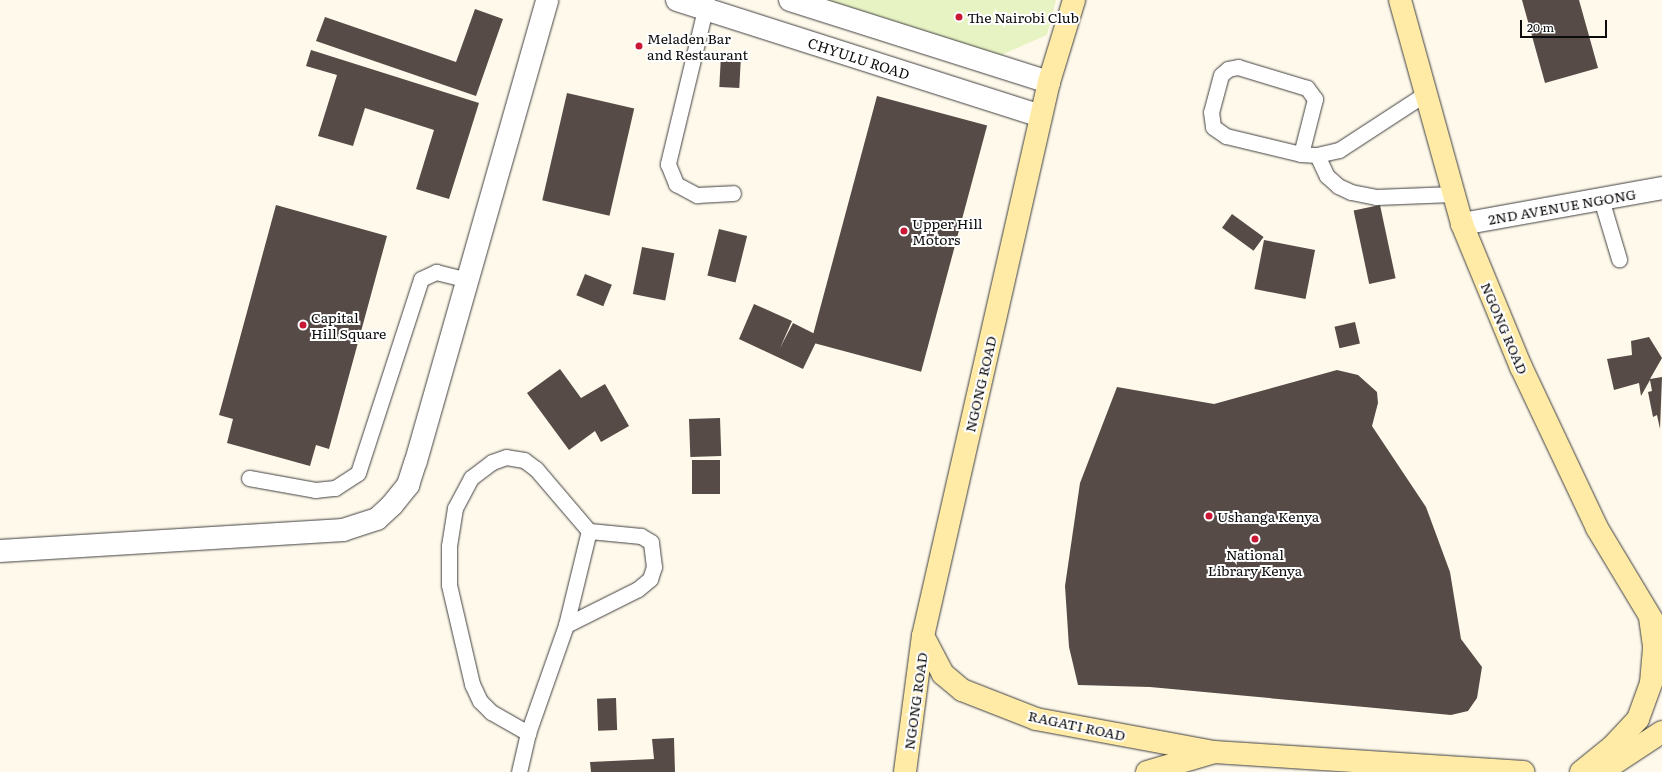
<!DOCTYPE html>
<html>
<head>
<meta charset="utf-8">
<style>
  body { margin:0 }
  #map { position:relative; width:1662px; height:772px; overflow:hidden; background:#fff9eb; font-family:Literata,serif }
  div>[style] { position:absolute }
  [style*='--x'] { left:calc(var(--x)*1px); top:calc(var(--y)*1px); width:calc(var(--w)*1px); rotate:calc(var(--a)*1deg) }
  .pitch>* { inset:0; background:#e8f3c4 }
  .building>* { inset:0; background:#564b47; transform-origin:0 0 }
  .roads { filter:drop-shadow(0 0 1px #3f3f3f) drop-shadow(0 0 1px #3f3f3f) }
  .service>* { height:15px; margin:-7.5px; padding:0 7.5px; transform-origin:7.5px; border-radius:7.5px; background:#fff }
  .minor>* { height:22px; margin:-11px; padding:0 11px; transform-origin:11px; border-radius:11px; background:#fff }
  .secondary>* { height:22px; margin:-11px; padding:0 11px; transform-origin:11px; border-radius:11px; background:#ffeba6 }
  .dots>* { width:11px; height:11px; translate:-50% -50%; box-sizing:border-box; border:2px solid #fff; border-radius:50% }
  span { translate:-50% -50%; white-space:nowrap; text-align:center; line-height:1.15; -webkit-text-stroke:4px #fff; paint-order:stroke }
  .poi-label { font-size:14px; color:#0c0c0c }
  .left { translate:0 -50%; text-align:left }
  .street-label { font-size:14px; color:#0c0c0c }
  .scale { position:absolute; left:1520px; top:20px; width:87px; height:18px; box-sizing:border-box; border:2px solid #0c0c0c; border-top:0; padding-left:5px; font-size:12px; line-height:14px; white-space:nowrap; color:#0c0c0c; -webkit-text-stroke:3px #fff; paint-order:stroke }
</style>
</head>
<body>
<div id="map">
  <div class="pitch">
    <div style="clip-path:polygon(815px 0,1056px 0,1047px 35px,990px 60px)"></div>
  </div>
  <div class="building">
    <div style="clip-path:polygon(1522px 0,1579px 0,1598px 68px,1545px 83px)"></div>
    <div style="clip-path:polygon(475px 9px,503px 19px,476px 96px,316px 41px,325px 17px,456px 62px)"></div>
    <div style="clip-path:polygon(311px 50px,479px 103px,449px 199px,416px 189px,434px 130px,365px 108px,353px 146px,318px 136px,337px 75px,306px 66px)"></div>
    <div style="left:721px;top:55px;width:20px;height:32px;rotate:3deg"></div>
    <div style="left:567px;top:93px;width:69px;height:110px;rotate:13deg"></div>
    <div style="left:877px;top:96px;width:114px;height:255px;rotate:15deg"></div>
    <div style="clip-path:polygon(276px 205px,387px 236px,329px 449px,316px 445px,310px 466px,227px 443px,233px 419px,219px 415px)"></div>
    <div style="left:1380px;top:205px;width:75px;height:27px;rotate:78deg"></div>
    <div style="left:1232px;top:214px;width:39px;height:17px;rotate:36deg"></div>
    <div style="left:719px;top:229px;width:29px;height:48px;rotate:14deg"></div>
    <div style="left:1264px;top:240px;width:52px;height:50px;rotate:11deg"></div>
    <div style="left:642px;top:247px;width:33px;height:48px;rotate:11deg"></div>
    <div style="left:585px;top:274px;width:29px;height:23px;rotate:22deg"></div>
    <div style="clip-path:polygon(754px 304px,792px 321px,780px 348px,793px 323px,819px 336px,803px 369px,739px 339px)"></div>
    <div style="left:1355px;top:322px;width:22px;height:21px;rotate:77deg"></div>
    <div style="clip-path:polygon(1649px 337px,1662px 358px,1650px 379px,1662px 377px,1660px 429px,1657px 415px,1653px 417px,1648px 392px,1652px 391px,1650px 380px,1641px 396px,1639px 383px,1614px 390px,1607px 359px,1632px 355px,1631px 341px)"></div>
    <div style="clip-path:polygon(560px 369px,581px 398px,605px 384px,629px 426px,601px 442px,595px 431px,569px 450px,527px 393px)"></div>
    <div style="clip-path:polygon(1337px 370px,1358px 375px,1377px 392px,1378px 403px,1372px 426px,1426px 507px,1450px 572px,1461px 639px,1482px 667px,1477px 698px,1468px 711px,1451px 715px,1150px 687px,1078px 685px,1069px 647px,1065px 586px,1080px 483px,1117px 387px,1214px 404px)"></div>
    <div style="left:720px;top:418px;width:38px;height:31px;rotate:88deg"></div>
    <div style="left:720px;top:460px;width:34px;height:28px;rotate:90deg"></div>
    <div style="left:616px;top:698px;width:32px;height:19px;rotate:88deg"></div>
    <div style="clip-path:polygon(674px 738px,675px 772px,591px 772px,590px 762px,654px 759px,652px 739px)"></div>
  </div>
  <div class="roads">
    <div class="service">
      <div style="--x:707;--y:1;--w:168;--a:103.5"></div>
      <div style="--x:668;--y:164;--w:22;--a:68"></div>
      <div style="--x:676;--y:184;--w:24;--a:28"></div>
      <div style="--x:697;--y:195;--w:36;--a:-3"></div>
      <div style="--x:1301;--y:154;--w:57;--a:-75.7"></div>
      <div style="--x:1315;--y:99;--w:14;--a:-126"></div>
      <div style="--x:1307;--y:88;--w:72;--a:-163.1"></div>
      <div style="--x:1238;--y:67;--w:10;--a:169"></div>
      <div style="--x:1228;--y:69;--w:9;--a:139"></div>
      <div style="--x:1221;--y:75;--w:38;--a:105"></div>
      <div style="--x:1211;--y:112;--w:15;--a:82"></div>
      <div style="--x:1213;--y:127;--w:16;--a:35"></div>
      <div style="--x:1226;--y:136;--w:77;--a:13.5"></div>
      <div style="--x:1301;--y:154;--w:16;--a:4"></div>
      <div style="--x:1317;--y:155;--w:23;--a:-13"></div>
      <div style="--x:1339;--y:150;--w:103;--a:-33.1"></div>
      <div style="--x:1317;--y:155;--w:23;--a:65"></div>
      <div style="--x:1327;--y:176;--w:15;--a:42"></div>
      <div style="--x:1338;--y:186;--w:14;--a:25"></div>
      <div style="--x:1351;--y:192;--w:25;--a:11"></div>
      <div style="--x:1376;--y:197;--w:77;--a:-2.2"></div>
      <div style="--x:1601;--y:199;--w:63;--a:73.3"></div>
      <div style="--x:249;--y:478;--w:67;--a:10.3"></div>
      <div style="--x:315;--y:490;--w:20;--a:-6"></div>
      <div style="--x:335;--y:488;--w:27;--a:-33"></div>
      <div style="--x:358;--y:473;--w:204;--a:-72"></div>
      <div style="--x:421;--y:279;--w:17;--a:-25"></div>
      <div style="--x:436;--y:272;--w:32;--a:14"></div>
      <div style="--x:566;--y:625;--w:80;--a:-26.6"></div>
      <div style="--x:638;--y:589;--w:16;--a:-40"></div>
      <div style="--x:650;--y:579;--w:13;--a:-72"></div>
      <div style="--x:654;--y:567;--w:25;--a:-97"></div>
      <div style="--x:651;--y:542;--w:12;--a:-149"></div>
      <div style="--x:641;--y:536;--w:52;--a:-174.5"></div>
      <div style="--x:589;--y:531;--w:82;--a:-130.5"></div>
      <div style="--x:536;--y:469;--w:15;--a:-143"></div>
      <div style="--x:524;--y:460;--w:18;--a:-171"></div>
      <div style="--x:506;--y:457;--w:15;--a:160"></div>
      <div style="--x:492;--y:462;--w:26;--a:143"></div>
      <div style="--x:471;--y:478;--w:34;--a:118"></div>
      <div style="--x:455;--y:508;--w:38;--a:99"></div>
      <div style="--x:449;--y:546;--w:39;--a:90"></div>
      <div style="--x:449;--y:585;--w:102;--a:76.9"></div>
      <div style="--x:472;--y:684;--w:19;--a:65"></div>
      <div style="--x:480;--y:701;--w:16;--a:45"></div>
      <div style="--x:491;--y:712;--w:43;--a:29.6"></div>
      <div style="--x:528;--y:733;--w:114;--a:-70.6"></div>
      <div style="--x:566;--y:625;--w:97;--a:-76.3"></div>
      <div style="--x:519;--y:772;--w:40;--a:-77"></div>
    </div>
    <div class="minor">
      <div style="--x:677;--y:0;--w:381;--a:17.7"></div>
      <div style="--x:790;--y:0;--w:272;--a:17.6"></div>
      <div style="--x:1462;--y:224;--w:203;--a:-10.2"></div>
      <div style="--x:0;--y:551;--w:344;--a:-3.5"></div>
      <div style="--x:343;--y:530;--w:36;--a:-18"></div>
      <div style="--x:377;--y:519;--w:21;--a:-43"></div>
      <div style="--x:392;--y:505;--w:26;--a:-51"></div>
      <div style="--x:408;--y:485;--w:25;--a:-72"></div>
      <div style="--x:416;--y:461;--w:479;--a:-74.1"></div>
    </div>
    <div class="secondary">
      <div style="--x:1400;--y:0;--w:232;--a:74.5"></div>
      <div style="--x:1462;--y:224;--w:155;--a:67.6"></div>
      <div style="--x:1521;--y:367;--w:178;--a:64.7"></div>
      <div style="--x:1597;--y:528;--w:126;--a:59"></div>
      <div style="--x:923;--y:636;--w:43;--a:62.2"></div>
      <div style="--x:943;--y:674;--w:25;--a:40"></div>
      <div style="--x:962;--y:690;--w:79;--a:21.4"></div>
      <div style="--x:1036;--y:719;--w:181;--a:10.5"></div>
      <div style="--x:1214;--y:752;--w:310;--a:3.7"></div>
      <div style="--x:905;--y:772;--w:137;--a:-82.5"></div>
      <div style="--x:923;--y:636;--w:568;--a:-77.19"></div>
      <div style="--x:1049;--y:82;--w:86;--a:-73"></div>
      <div style="--x:1147;--y:772;--w:67;--a:-16.5"></div>
      <div style="--x:1581;--y:772;--w:40;--a:-39"></div>
      <div style="--x:1612;--y:747;--w:38;--a:-47"></div>
      <div style="--x:1638;--y:719;--w:38;--a:-70"></div>
      <div style="--x:1651;--y:683;--w:37;--a:-85"></div>
      <div style="--x:1654;--y:646;--w:27;--a:-98"></div>
      <div style="--x:1601;--y:772;--w:73;--a:-33.3"></div>
    </div>
  </div>
  <div class="dots">
    <div style="left:959px;top:17px;background:#c91735"></div>
    <div style="left:639px;top:46px;background:#c91735"></div>
    <div style="left:904px;top:231px;background:#c91735"></div>
    <div style="left:303px;top:325px;background:#c91735"></div>
    <div style="left:1209px;top:516px;background:#c91735"></div>
    <div style="left:1255px;top:539px;background:#c91735"></div>
  </div>
  <div class="poi-label">
    <span class="left" style="left:967px;top:17px">The Nairobi Club</span>
    <span class="left" style="left:647px;top:46px">Meladen Bar<br>and Restaurant</span>
    <span class="left" style="left:912px;top:231px">Upper Hill<br>Motors</span>
    <span class="left" style="left:311px;top:325px">Capital<br>Hill Square</span>
    <span class="left" style="left:1217px;top:516px">Ushanga Kenya</span>
    <span style="left:1255px;top:562px">National<br>Library Kenya</span>
  </div>
  <div class="street-label">
    <span style="left:859px;top:58px;rotate:18deg">CHYULU ROAD</span>
    <span style="left:1562px;top:206px;rotate:-10deg">2ND AVENUE NGONG</span>
    <span style="left:1505px;top:328px;rotate:67deg">NGONG ROAD</span>
    <span style="left:980px;top:384px;rotate:-77deg">NGONG ROAD</span>
    <span style="left:915px;top:701px;rotate:-82deg">NGONG ROAD</span>
    <span style="left:1077px;top:725px;rotate:12deg">RAGATI ROAD</span>
  </div>
  <div class="scale">20 m</div>
</div>
</body>
</html>
